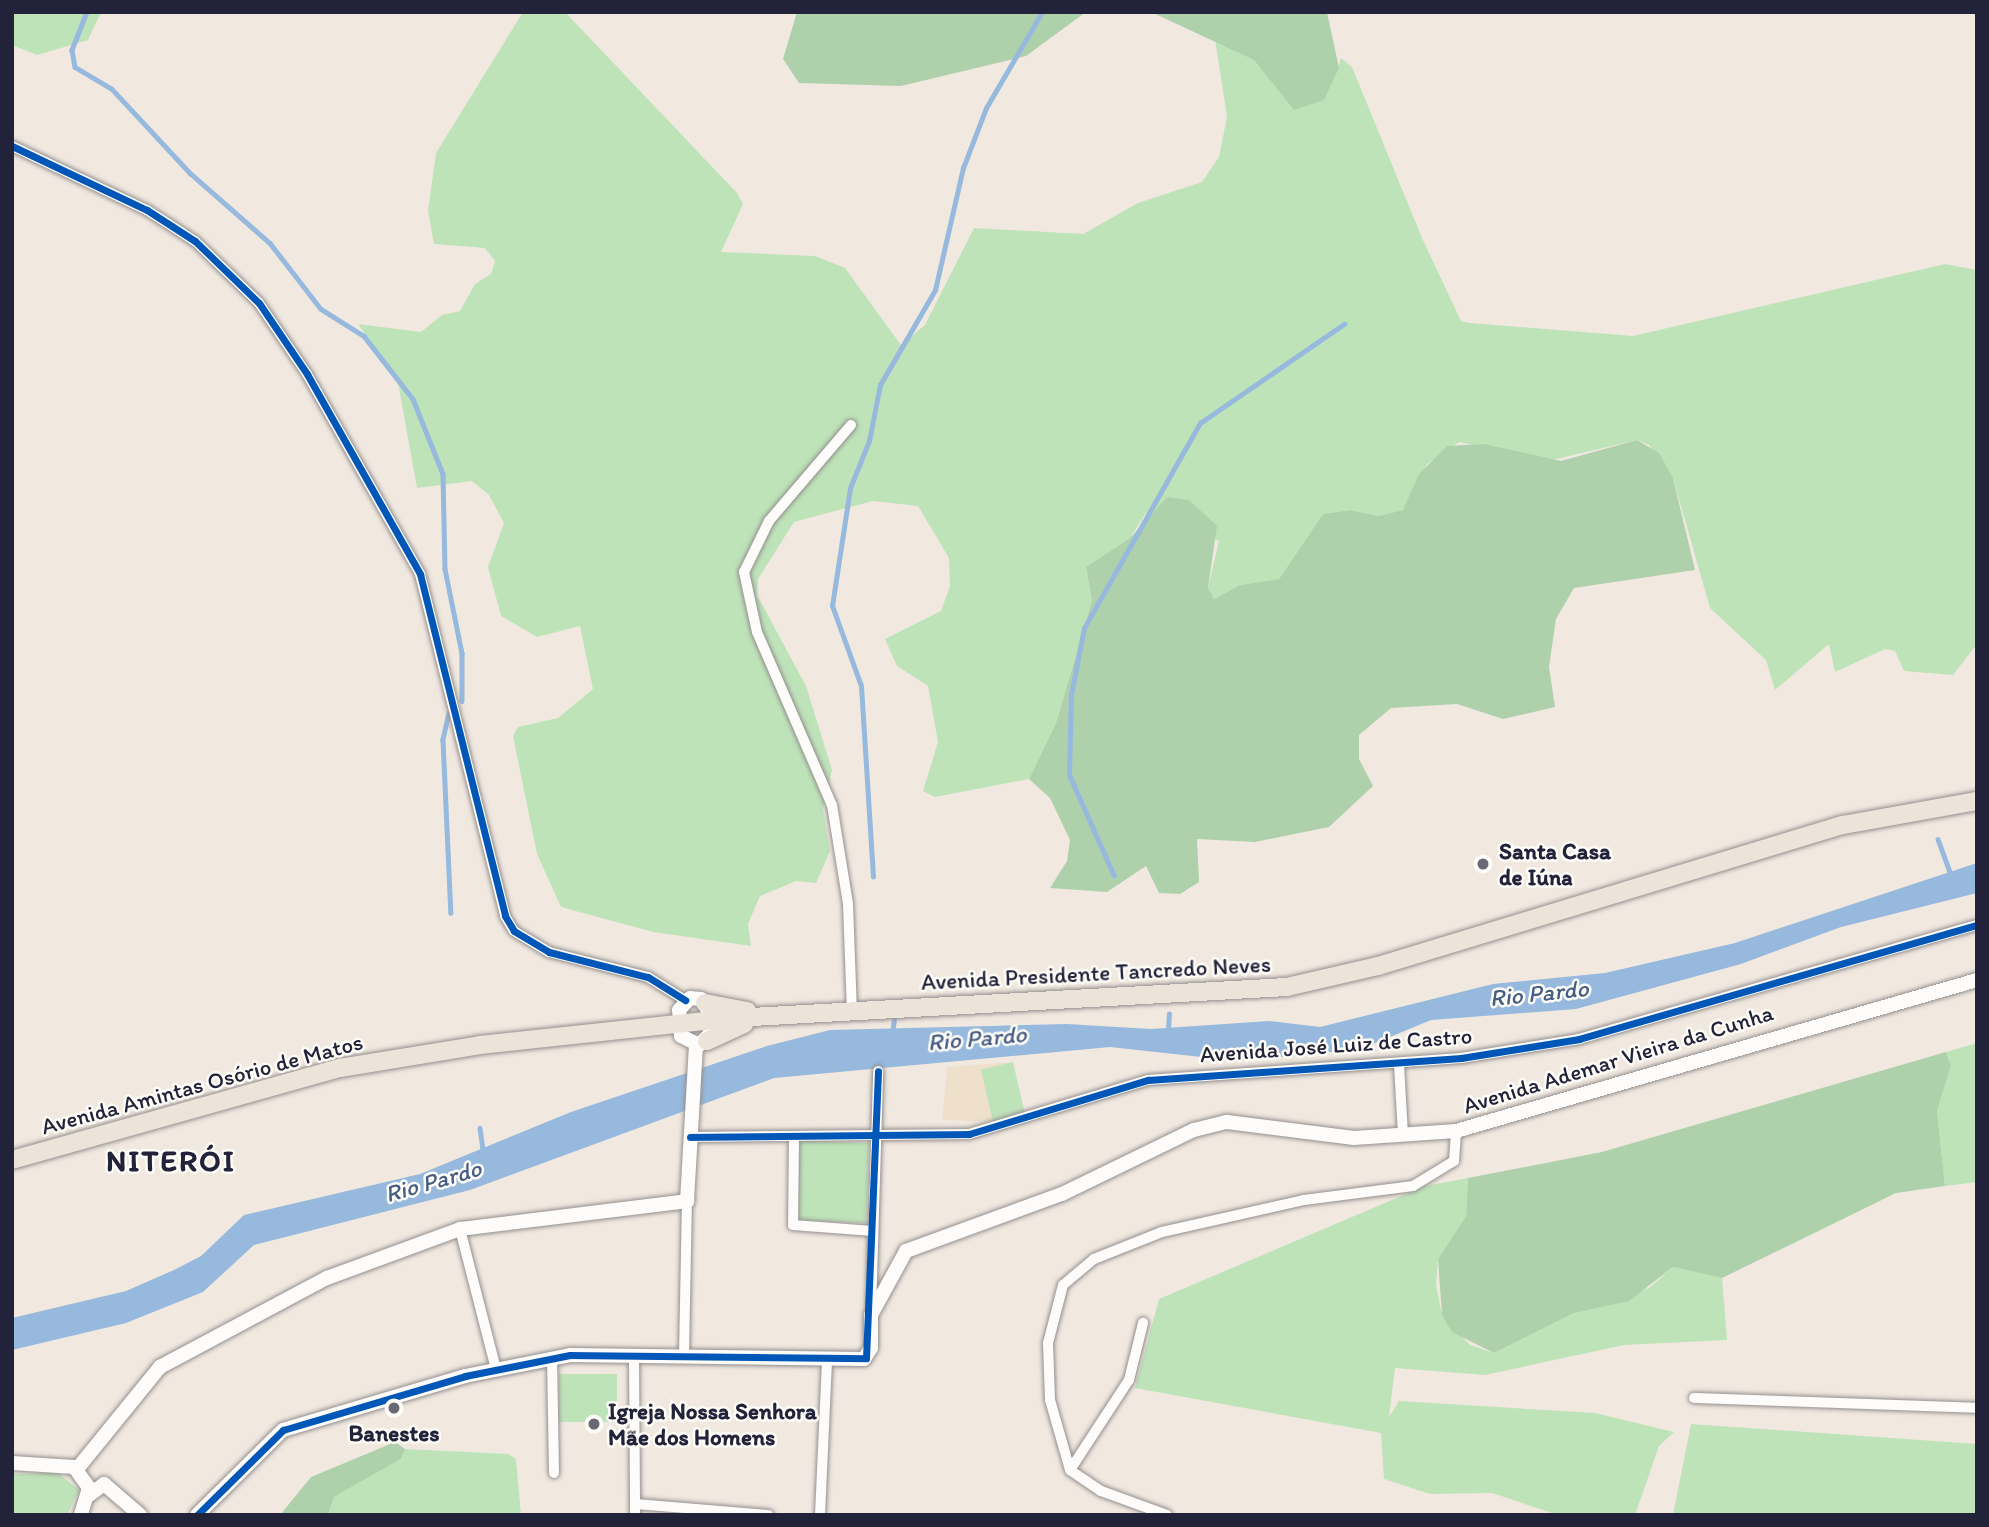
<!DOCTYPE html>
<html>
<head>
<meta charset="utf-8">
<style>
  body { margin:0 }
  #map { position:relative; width:1989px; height:1527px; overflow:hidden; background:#f1e9e0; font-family:Itim,sans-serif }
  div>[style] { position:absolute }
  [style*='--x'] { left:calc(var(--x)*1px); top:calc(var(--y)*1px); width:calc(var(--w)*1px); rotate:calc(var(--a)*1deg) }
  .built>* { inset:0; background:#eee0cb }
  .green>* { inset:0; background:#bee3b9; transform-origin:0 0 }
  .forest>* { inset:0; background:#aed1ac }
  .water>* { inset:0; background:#96b9dd }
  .stream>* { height:4.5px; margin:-2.25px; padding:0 2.25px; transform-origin:2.25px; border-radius:2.25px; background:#96b9dd }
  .roads { filter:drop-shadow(0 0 2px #948f8f) drop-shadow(0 0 2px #948f8f) }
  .minor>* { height:10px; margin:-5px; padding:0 5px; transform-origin:5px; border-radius:5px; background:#fdfcfa }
  .tertiary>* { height:14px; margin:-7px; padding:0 7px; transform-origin:7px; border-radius:7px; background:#fdfcfa }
  .primary>* { height:18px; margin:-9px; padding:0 9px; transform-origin:9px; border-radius:9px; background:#ece4d9 }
  .cycleway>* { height:7px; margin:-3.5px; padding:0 3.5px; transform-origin:3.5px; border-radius:3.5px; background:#0057b8 }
  .dots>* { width:19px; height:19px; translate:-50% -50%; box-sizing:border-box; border:4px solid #fdfcf7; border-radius:50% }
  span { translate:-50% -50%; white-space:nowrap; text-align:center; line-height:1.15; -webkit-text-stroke:5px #fdfcf7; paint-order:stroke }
  .poi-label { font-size:23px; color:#22223b; font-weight:700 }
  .left { translate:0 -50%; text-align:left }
  .street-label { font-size:23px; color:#22223b }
  .water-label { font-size:24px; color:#455c83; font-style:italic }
  .district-label { font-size:30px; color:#22223b; font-weight:700; letter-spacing:2px }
  .frame { position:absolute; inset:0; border:14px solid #22223b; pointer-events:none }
</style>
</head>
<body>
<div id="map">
  <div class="built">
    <div style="clip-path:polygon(1013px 1062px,993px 1122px,942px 1120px,947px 1067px)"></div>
  </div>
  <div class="green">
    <div style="clip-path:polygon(12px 12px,101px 12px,88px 40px,37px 55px,12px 45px)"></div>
    <div style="clip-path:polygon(523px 12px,565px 12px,737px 193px,743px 204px,721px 252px,815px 256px,845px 268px,901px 345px,925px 325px,974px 228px,1083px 234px,1138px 203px,1202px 182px,1219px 157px,1227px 117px,1215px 39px,1254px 60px,1282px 93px,1338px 69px,1341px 58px,1352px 67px,1422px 238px,1461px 321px,1470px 323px,1633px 336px,1945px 264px,1977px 270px,1977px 644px,1953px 675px,1904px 671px,1895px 651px,1885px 649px,1835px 672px,1829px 644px,1775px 690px,1766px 660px,1710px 608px,1673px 478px,1649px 445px,1637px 440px,1548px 461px,1459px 442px,1427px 464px,1403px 510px,1378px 516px,1350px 510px,1323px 514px,1279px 579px,1240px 585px,1214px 599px,1208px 588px,1219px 541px,1146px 513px,1130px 538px,1086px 567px,1092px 601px,1056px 723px,1029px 779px,935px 797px,923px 791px,938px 742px,928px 686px,897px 666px,885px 639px,941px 611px,950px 586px,949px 558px,918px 506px,873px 501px,794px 522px,758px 579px,757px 595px,806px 686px,832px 770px,823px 809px,830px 851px,816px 883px,796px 881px,760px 896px,748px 924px,751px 946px,653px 932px,561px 907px,537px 854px,513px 736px,518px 727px,558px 718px,593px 689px,580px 626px,537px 637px,501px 616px,488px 567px,504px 523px,489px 495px,472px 481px,417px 488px,397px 377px,358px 324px,421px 332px,442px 315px,460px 311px,475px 284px,491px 274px,495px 261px,485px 248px,434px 244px,428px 211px,436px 153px)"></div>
    <div style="clip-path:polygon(1977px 1043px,1977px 1182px,1945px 1186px,1937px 1111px,1951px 1066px,1946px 1052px)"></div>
    <div style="left:1013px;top:1062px;width:55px;height:33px;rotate:77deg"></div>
    <div style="left:869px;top:1143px;width:80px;height:69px;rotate:92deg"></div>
    <div style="clip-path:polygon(1468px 1178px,1466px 1216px,1438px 1259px,1436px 1285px,1442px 1315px,1470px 1345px,1494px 1353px,1574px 1313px,1649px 1288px,1673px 1267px,1722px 1278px,1727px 1340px,1624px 1345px,1485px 1375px,1395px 1368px,1389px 1417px,1399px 1401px,1595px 1413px,1674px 1432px,1659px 1446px,1635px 1515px,1558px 1515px,1492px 1493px,1430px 1494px,1384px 1479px,1381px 1433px,1135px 1388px,1159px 1299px,1425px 1186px)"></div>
    <div style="left:617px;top:1374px;width:48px;height:58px;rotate:90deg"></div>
    <div style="clip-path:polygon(1691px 1424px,1977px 1444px,1977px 1515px,1673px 1515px)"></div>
    <div style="clip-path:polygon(405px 1449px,508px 1454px,516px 1459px,521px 1515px,328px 1515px,334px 1497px,401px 1459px)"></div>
    <div style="clip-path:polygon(58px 1473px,79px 1490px,67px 1515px,12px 1515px,12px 1474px)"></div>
  </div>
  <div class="forest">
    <div style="clip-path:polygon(797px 12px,1086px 12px,1026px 56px,901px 86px,799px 83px,783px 59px)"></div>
    <div style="clip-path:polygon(1151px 12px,1327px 12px,1339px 68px,1324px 100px,1294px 110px,1254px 60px)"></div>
    <div style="clip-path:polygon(1637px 440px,1659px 453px,1673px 478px,1695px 570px,1574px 588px,1556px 619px,1549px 667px,1555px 707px,1503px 719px,1457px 704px,1391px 708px,1359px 735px,1359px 759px,1373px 786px,1329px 827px,1255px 842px,1197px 839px,1199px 882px,1180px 894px,1159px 893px,1146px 866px,1107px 892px,1050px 888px,1067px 861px,1070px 840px,1050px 798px,1029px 779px,1056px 723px,1092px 601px,1086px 567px,1130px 538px,1167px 497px,1189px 500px,1217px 526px,1208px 588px,1214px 599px,1240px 585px,1279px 579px,1323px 514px,1350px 510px,1378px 516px,1403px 510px,1419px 474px,1447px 446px,1484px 444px,1561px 461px)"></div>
    <div style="clip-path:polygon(1946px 1052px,1951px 1066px,1937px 1111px,1945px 1186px,1896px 1193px,1722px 1278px,1673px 1267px,1629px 1301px,1574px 1313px,1494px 1353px,1452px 1332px,1442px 1315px,1438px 1259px,1466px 1216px,1468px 1178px,1602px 1152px)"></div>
    <div style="clip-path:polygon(395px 1442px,405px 1449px,401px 1459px,334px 1497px,328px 1515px,280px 1515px,311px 1477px)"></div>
  </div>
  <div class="water">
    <div style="clip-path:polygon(1977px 863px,1977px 893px,1841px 927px,1741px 964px,1576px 1009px,1431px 1020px,1361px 1049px,1238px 1061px,1110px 1047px,774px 1078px,470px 1190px,254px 1245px,203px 1292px,126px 1323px,12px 1350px,12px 1318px,126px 1291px,174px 1270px,201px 1256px,244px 1215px,420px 1174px,571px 1112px,767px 1046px,830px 1030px,1067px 1024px,1151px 1029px,1269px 1021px,1320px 1027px,1493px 984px,1605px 973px,1735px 943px)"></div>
  </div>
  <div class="stream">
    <div style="--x:87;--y:12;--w:41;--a:111.5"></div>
    <div style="--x:72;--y:50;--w:17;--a:80"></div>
    <div style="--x:75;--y:67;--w:43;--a:30.7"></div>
    <div style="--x:112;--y:89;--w:115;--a:47.1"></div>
    <div style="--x:190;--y:173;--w:106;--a:41.2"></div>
    <div style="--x:270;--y:243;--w:83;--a:52.3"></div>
    <div style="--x:321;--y:309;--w:51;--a:32.1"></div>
    <div style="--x:364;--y:336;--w:80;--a:52.1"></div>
    <div style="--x:413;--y:399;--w:81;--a:68.2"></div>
    <div style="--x:443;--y:474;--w:95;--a:88.8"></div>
    <div style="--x:445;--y:569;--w:86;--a:78.6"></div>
    <div style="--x:462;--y:653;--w:48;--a:90"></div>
    <div style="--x:449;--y:713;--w:28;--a:103"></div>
    <div style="--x:443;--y:740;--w:173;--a:87.4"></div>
    <div style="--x:1938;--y:839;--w:37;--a:70"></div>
    <div style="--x:1114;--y:876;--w:111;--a:-114"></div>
    <div style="--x:1069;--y:775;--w:80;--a:-88.6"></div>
    <div style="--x:1071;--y:695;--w:68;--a:-79"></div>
    <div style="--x:1084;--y:628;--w:236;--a:-60.5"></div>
    <div style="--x:1200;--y:423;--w:175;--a:-34.5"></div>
    <div style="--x:873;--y:877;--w:191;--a:-93.6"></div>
    <div style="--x:861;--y:686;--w:85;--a:-109.9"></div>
    <div style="--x:832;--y:606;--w:119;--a:-81.3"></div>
    <div style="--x:850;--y:488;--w:51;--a:-68"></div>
    <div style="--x:869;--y:441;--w:57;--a:-78.9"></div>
    <div style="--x:880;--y:385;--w:110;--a:-59.9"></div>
    <div style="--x:935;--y:290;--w:125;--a:-77.1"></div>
    <div style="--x:963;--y:168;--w:64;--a:-69"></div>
    <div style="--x:986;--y:108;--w:111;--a:-59.7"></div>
    <div style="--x:1168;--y:1031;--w:17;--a:-87"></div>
    <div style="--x:892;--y:1035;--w:16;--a:-83"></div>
    <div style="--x:480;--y:1128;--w:30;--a:82"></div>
  </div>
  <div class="roads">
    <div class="minor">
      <div style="--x:12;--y:146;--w:149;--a:25.4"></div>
      <div style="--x:147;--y:210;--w:57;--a:32.9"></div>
      <div style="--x:195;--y:241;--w:89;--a:44.1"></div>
      <div style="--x:259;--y:303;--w:86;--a:55.9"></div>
      <div style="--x:307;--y:374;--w:230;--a:60.5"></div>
      <div style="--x:420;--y:574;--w:352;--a:76"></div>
      <div style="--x:505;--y:916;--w:17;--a:59"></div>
      <div style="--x:514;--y:931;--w:41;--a:31"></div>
      <div style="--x:549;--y:952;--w:102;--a:14.2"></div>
      <div style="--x:648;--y:977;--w:44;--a:31.9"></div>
      <div style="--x:851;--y:425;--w:126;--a:130.5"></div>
      <div style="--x:769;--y:521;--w:57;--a:116.1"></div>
      <div style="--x:744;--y:572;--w:61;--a:77.8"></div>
      <div style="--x:757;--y:632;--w:189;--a:66.6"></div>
      <div style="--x:832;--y:805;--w:100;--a:80.8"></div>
      <div style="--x:848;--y:904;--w:107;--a:87.9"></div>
      <div style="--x:1399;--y:1065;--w:70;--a:86.7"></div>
      <div style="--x:794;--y:1136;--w:89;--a:90.6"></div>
      <div style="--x:793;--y:1225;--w:80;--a:4.3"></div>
      <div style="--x:690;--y:1137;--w:279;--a:-0.6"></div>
      <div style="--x:969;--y:1134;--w:187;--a:-16.8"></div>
      <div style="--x:1148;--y:1080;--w:314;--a:-4"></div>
      <div style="--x:1461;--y:1058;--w:120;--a:-9.1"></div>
      <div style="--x:1579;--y:1039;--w:414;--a:-16"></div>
      <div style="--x:460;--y:1229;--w:145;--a:75.6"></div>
      <div style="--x:871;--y:1313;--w:242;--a:-88.3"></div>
      <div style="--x:634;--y:1355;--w:160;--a:89.6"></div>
      <div style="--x:684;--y:1355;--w:154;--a:-88.9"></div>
      <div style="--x:552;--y:1357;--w:116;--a:89"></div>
      <div style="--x:1694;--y:1398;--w:283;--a:2"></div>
      <div style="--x:1070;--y:1470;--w:108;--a:-56.8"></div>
      <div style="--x:1129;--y:1380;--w:59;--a:-76.2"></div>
      <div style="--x:635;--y:1504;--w:134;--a:4.7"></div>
      <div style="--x:820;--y:1515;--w:156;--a:-87.4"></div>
      <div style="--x:1167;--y:1515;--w:70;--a:-160"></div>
      <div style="--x:1101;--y:1491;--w:37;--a:-146"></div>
      <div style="--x:1070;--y:1470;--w:73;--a:-105.9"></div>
      <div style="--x:1050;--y:1400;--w:57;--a:-92"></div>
      <div style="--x:1048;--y:1343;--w:60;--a:-75.5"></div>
      <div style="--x:1063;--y:1285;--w:40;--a:-40"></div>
      <div style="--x:1094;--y:1259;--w:73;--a:-21.7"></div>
      <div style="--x:1162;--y:1232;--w:146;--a:-12.7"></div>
      <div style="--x:1304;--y:1200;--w:110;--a:-7.3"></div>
      <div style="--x:1413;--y:1186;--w:48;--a:-31.4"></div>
      <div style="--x:1454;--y:1161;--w:30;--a:-86"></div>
    </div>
    <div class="tertiary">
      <div style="--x:690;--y:998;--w:11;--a:5"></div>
      <div style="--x:701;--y:999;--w:15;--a:58"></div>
      <div style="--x:709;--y:1012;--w:22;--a:87"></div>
      <div style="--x:710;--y:1034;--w:16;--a:135"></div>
      <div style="--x:699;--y:1045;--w:20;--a:-153"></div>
      <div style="--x:681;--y:1036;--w:26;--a:-94"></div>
      <div style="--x:679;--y:1010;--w:16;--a:-47"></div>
      <div style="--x:12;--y:1463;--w:62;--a:3.7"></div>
      <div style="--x:74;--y:1467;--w:26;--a:54"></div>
      <div style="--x:89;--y:1488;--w:28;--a:107"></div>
      <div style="--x:77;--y:1469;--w:132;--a:-50.9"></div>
      <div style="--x:160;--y:1367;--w:189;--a:-28.1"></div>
      <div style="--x:327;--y:1278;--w:142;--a:-20.2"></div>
      <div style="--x:460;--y:1229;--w:229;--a:-7"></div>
      <div style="--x:687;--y:1201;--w:155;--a:-86.7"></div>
      <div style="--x:89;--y:1495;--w:19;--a:-36"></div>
      <div style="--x:104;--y:1484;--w:48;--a:40.7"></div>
      <div style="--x:197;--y:1515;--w:121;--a:-44.7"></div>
      <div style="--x:283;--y:1430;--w:190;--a:-16.5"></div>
      <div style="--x:465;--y:1376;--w:107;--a:-11.3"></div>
      <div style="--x:570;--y:1355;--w:294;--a:0.8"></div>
      <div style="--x:864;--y:1359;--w:13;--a:-58"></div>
      <div style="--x:871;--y:1348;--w:33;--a:-90"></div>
      <div style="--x:871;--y:1315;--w:73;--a:-61.3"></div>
      <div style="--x:906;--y:1251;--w:166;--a:-20.1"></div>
      <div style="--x:1062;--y:1194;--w:147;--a:-25.9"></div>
      <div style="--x:1194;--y:1130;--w:34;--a:-14"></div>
      <div style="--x:1227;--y:1122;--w:128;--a:7.2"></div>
      <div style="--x:1354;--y:1138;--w:102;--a:-3.9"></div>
      <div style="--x:1456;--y:1131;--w:542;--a:-16.16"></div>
    </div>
    <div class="primary">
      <div style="--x:705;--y:1003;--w:43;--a:10.8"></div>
      <div style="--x:707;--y:1041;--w:41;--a:-24.7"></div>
      <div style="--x:12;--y:1160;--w:341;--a:-15.7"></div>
      <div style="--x:340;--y:1068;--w:142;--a:-9.3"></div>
      <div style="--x:480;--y:1045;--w:255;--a:-6.1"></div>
      <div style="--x:734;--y:1018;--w:554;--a:-3.21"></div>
      <div style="--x:1287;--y:987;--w:93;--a:-13"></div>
      <div style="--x:1378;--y:966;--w:486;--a:-16.9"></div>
      <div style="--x:1843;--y:825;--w:136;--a:-10.2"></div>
    </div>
  </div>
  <div class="cycleway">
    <div style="--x:12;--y:146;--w:149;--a:25.4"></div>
    <div style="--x:147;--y:210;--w:57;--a:32.9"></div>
    <div style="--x:195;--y:241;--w:89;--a:44.1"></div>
    <div style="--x:259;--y:303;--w:86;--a:55.9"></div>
    <div style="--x:307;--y:374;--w:230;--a:60.5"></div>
    <div style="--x:420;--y:574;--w:352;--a:76"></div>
    <div style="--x:505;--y:916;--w:17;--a:59"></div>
    <div style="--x:514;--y:931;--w:41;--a:31"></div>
    <div style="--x:549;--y:952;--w:102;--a:14.2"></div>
    <div style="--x:648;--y:977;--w:44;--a:31.9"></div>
    <div style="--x:690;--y:1137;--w:279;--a:-0.6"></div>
    <div style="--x:969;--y:1134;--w:187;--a:-16.8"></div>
    <div style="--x:1148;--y:1080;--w:314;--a:-4"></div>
    <div style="--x:1461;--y:1058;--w:120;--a:-9.1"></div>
    <div style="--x:1579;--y:1039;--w:414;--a:-16"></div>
    <div style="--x:197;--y:1515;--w:121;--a:-44.7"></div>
    <div style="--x:283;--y:1430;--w:190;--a:-16.5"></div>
    <div style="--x:465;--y:1376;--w:107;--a:-11.3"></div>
    <div style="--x:570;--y:1355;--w:296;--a:0.6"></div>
    <div style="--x:866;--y:1358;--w:287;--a:-87.6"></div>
  </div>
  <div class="dots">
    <div style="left:1483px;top:864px;background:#6a6875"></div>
    <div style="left:394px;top:1408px;background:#6a6875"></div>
    <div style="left:594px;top:1424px;background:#6a6875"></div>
  </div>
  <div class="poi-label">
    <span class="left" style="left:1499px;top:864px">Santa Casa<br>de Iúna</span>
    <span class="left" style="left:608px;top:1424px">Igreja Nossa Senhora<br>Mãe dos Homens</span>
    <span style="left:394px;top:1433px">Banestes</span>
  </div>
  <div class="street-label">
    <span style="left:1096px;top:973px;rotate:-3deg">Avenida Presidente Tancredo Neves</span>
    <span style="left:1336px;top:1045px;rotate:-4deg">Avenida José Luiz de Castro</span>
    <span style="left:1618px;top:1059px;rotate:-17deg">Avenida Ademar Vieira da Cunha</span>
    <span style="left:202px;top:1084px;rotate:-15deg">Avenida Amintas Osório de Matos</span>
  </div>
  <div class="water-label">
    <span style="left:1539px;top:993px;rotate:-6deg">Rio Pardo</span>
    <span style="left:977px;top:1038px;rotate:-5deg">Rio Pardo</span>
    <span style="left:433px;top:1181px;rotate:-16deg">Rio Pardo</span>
  </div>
  <div class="district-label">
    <span style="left:171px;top:1161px">NITERÓI</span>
  </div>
  <div class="frame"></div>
</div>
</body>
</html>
